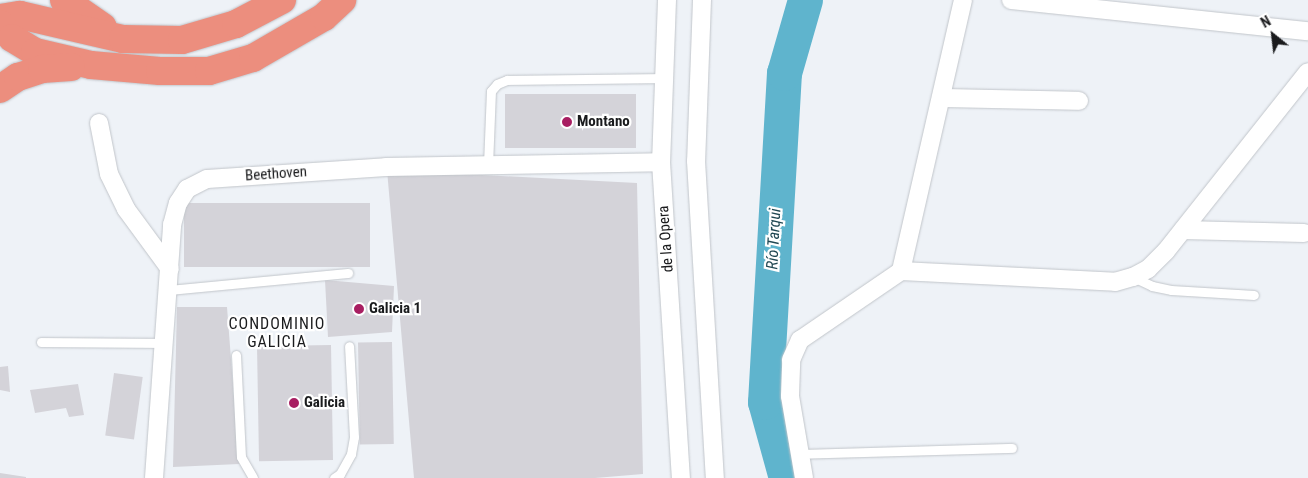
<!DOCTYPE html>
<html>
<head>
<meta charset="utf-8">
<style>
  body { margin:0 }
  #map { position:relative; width:1308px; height:478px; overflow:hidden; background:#eef2f7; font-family:"Roboto Condensed",sans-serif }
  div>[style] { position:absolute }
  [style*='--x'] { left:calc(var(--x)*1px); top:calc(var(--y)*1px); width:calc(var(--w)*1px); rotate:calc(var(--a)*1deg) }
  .river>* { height:35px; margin:-17.5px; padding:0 17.5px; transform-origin:17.5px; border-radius:17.5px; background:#5fb4cd }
  .building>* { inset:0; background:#d4d3d9; transform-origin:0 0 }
  .roads { filter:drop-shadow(0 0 1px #c1c5ca) drop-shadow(0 0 1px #c1c5ca) }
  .lane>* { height:9px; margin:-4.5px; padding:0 4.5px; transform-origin:4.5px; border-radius:4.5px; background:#fff }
  .street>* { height:18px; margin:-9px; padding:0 9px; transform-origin:9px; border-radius:9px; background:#fff }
  .highway>* { height:28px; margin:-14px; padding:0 14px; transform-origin:14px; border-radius:14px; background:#ec8e7e }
  .dots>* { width:14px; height:14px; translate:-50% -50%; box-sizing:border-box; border:2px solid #fff; border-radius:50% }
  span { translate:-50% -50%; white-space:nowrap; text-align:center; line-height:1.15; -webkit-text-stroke:4.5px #fff; paint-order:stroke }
  .poi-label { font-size:15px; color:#1a1b1d; font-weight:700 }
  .left { translate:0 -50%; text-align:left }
  .street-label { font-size:15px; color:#1a1b1d }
  .water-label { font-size:16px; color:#204752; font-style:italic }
  .neighbourhood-label { font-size:16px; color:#1a1b1d; letter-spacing:1px }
  .north { position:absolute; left:1248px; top:10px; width:50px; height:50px; -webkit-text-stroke:4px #fff; paint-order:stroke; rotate:331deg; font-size:14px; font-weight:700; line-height:20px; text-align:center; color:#1a1b1d }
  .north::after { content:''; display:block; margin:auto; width:18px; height:22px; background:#1a1b1d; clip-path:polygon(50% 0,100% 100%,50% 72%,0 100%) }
</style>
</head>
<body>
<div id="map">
  <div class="river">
    <div style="--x:786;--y:478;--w:79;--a:-105.4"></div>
    <div style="--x:765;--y:402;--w:330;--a:-86.7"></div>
    <div style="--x:784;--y:73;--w:76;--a:-74"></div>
  </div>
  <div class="building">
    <div style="left:505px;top:94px;width:131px;height:54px"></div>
    <div style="clip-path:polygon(387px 170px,637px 183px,643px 474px,595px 478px,414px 478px)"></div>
    <div style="left:370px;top:203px;width:64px;height:186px;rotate:90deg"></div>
    <div style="clip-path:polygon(325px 280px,394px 286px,392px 332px,328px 337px)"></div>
    <div style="clip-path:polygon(177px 307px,227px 307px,239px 464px,173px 467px)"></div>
    <div style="left:392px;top:342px;width:102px;height:34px;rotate:89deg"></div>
    <div style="left:331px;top:345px;width:115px;height:74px;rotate:89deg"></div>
    <div style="clip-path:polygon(8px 366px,10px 392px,0 390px,0 367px)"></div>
    <div style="left:114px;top:373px;width:29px;height:63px;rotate:8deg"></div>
    <div style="clip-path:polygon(78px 384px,84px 415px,69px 417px,66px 408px,35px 413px,30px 390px)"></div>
    <div style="clip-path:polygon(0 473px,26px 477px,26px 478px,0 478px)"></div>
  </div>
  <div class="roads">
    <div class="lane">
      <div style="--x:488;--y:165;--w:74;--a:-87.7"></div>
      <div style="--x:491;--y:91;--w:9;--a:-49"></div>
      <div style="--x:497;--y:84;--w:11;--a:-22"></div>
      <div style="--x:507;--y:80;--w:157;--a:-0.7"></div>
      <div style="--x:1133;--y:277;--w:21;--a:25"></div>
      <div style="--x:1152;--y:286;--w:19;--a:12"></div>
      <div style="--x:1171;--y:290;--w:83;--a:3.4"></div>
      <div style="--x:168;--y:290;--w:181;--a:-5.4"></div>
      <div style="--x:41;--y:342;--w:123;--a:0.5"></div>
      <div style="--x:236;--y:355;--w:102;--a:87.2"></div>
      <div style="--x:241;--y:457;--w:24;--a:60"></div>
      <div style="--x:797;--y:454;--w:215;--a:-1.6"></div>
      <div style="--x:334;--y:478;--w:7;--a:-34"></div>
      <div style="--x:340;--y:474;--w:23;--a:-61"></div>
      <div style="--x:351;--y:454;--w:17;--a:-80"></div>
      <div style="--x:354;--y:437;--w:91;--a:-93.1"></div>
    </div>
    <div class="street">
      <div style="--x:667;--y:0;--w:162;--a:92.1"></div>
      <div style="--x:661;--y:162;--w:317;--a:86.4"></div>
      <div style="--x:702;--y:0;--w:161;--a:92.1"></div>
      <div style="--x:696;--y:161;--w:318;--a:86.6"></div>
      <div style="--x:963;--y:0;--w:278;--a:102.9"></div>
      <div style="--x:901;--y:271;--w:214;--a:2.9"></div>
      <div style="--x:1115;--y:282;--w:19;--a:-16"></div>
      <div style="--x:1133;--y:277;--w:17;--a:-28"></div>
      <div style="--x:1148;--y:269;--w:25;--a:-45"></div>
      <div style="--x:1166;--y:251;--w:228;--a:-51.6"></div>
      <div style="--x:1011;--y:0;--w:299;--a:6"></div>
      <div style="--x:941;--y:98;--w:138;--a:1.2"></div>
      <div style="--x:99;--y:123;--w:52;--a:78.9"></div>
      <div style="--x:109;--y:174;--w:39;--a:64"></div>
      <div style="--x:126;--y:209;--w:74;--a:53.7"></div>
      <div style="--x:1183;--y:230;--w:121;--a:1.4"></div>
      <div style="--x:154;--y:478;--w:254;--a:-85.9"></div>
      <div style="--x:172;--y:225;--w:23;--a:-75"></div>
      <div style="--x:178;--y:203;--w:17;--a:-57"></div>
      <div style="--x:187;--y:189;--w:22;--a:-27"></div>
      <div style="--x:207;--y:179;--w:179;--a:-3.8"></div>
      <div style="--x:386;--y:167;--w:275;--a:-1"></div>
      <div style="--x:804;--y:478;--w:83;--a:-99.7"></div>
      <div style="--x:790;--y:396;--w:36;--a:-88"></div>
      <div style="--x:791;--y:360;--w:22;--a:-66"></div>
      <div style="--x:800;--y:340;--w:122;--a:-34.3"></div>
    </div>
    <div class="highway">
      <div style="--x:64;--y:0;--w:47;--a:34.7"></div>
      <div style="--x:0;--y:18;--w:20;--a:-9"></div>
      <div style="--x:20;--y:15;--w:106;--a:13.1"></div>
      <div style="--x:123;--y:39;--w:59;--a:1"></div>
      <div style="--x:182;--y:40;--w:56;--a:-16.5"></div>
      <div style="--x:236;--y:24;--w:52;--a:-27.6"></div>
      <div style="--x:0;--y:24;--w:18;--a:49"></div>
      <div style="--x:12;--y:38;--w:27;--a:31"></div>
      <div style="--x:35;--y:52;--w:57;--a:13.1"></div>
      <div style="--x:91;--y:65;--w:69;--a:5"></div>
      <div style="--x:160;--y:71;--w:49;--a:0"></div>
      <div style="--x:209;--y:71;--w:46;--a:-16.5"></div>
      <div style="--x:253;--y:58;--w:82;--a:-30"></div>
      <div style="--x:324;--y:17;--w:25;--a:-43"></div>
      <div style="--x:0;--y:89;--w:22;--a:-34"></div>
      <div style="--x:18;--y:77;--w:25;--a:-18"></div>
      <div style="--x:42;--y:69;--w:29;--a:-4"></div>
    </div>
  </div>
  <div class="dots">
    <div style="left:567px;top:122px;background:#a81e62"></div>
    <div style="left:359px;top:309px;background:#a81e62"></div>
    <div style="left:294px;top:403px;background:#a81e62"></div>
  </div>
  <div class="poi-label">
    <span class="left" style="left:577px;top:122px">Montano</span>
    <span class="left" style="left:369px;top:309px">Galicia 1</span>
    <span class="left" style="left:304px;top:403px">Galicia</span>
  </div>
  <div class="street-label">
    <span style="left:276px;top:174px;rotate:-4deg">Beethoven</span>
    <span style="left:666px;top:239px;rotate:-94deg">de la Opera</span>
  </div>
  <div class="water-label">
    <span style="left:774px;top:239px;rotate:-87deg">Río Tarqui</span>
  </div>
  <div class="neighbourhood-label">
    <span style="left:277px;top:333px">CONDOMINIO<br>GALICIA</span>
  </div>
  <div class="north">N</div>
</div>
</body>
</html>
